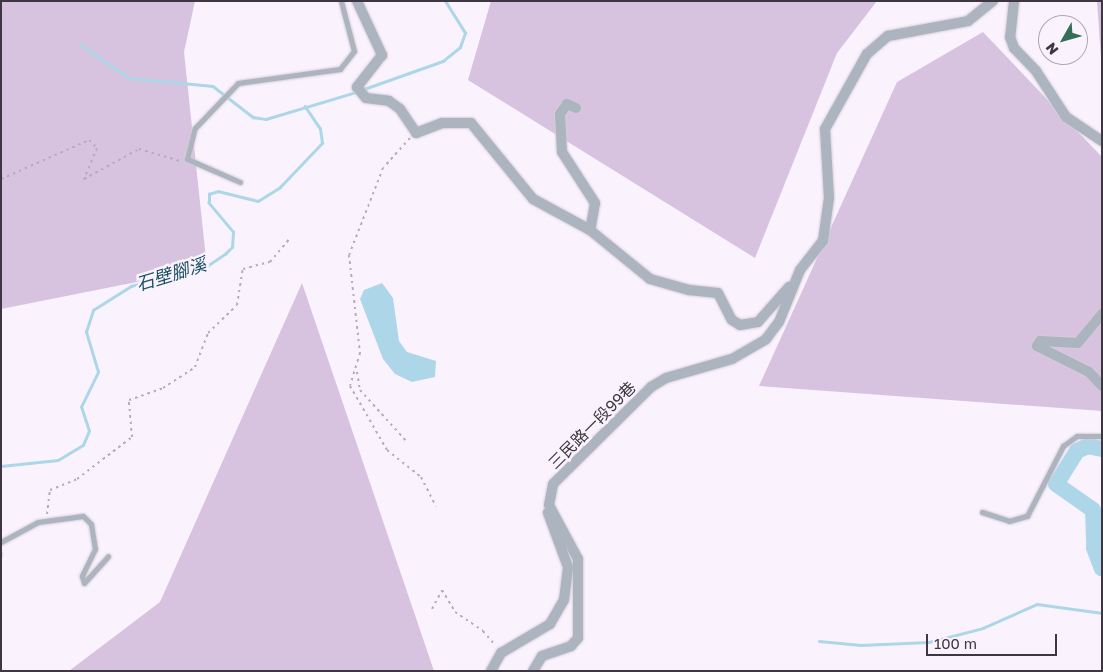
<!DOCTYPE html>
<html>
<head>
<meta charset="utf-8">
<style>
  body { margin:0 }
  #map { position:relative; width:1103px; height:672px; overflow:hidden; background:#faf2fd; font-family:"Golos Text","Noto Sans TC",sans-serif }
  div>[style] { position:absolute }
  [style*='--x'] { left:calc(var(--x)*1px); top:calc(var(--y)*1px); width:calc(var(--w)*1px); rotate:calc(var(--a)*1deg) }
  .green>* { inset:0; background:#d7c3df }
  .water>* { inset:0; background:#add7e9 }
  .stream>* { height:2.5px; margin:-1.25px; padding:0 1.25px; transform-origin:1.25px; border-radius:1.25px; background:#add7e9 }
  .river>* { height:16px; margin:-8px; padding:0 8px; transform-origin:8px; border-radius:8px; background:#add7e9 }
  .path>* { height:2px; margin-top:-1px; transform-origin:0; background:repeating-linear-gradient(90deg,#b5adb8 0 2.5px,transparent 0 6.5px) }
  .roads { filter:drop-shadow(0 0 1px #d4ccd7) drop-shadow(0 0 1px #d4ccd7) }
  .lane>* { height:5px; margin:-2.5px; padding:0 2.5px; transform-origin:2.5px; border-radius:2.5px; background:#acb4c0 }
  .street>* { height:10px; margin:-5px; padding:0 5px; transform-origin:5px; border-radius:5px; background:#acb4c0 }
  span { translate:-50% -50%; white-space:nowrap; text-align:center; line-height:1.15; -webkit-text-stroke:5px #faf2fd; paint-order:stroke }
  .street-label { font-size:16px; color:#3e3641 }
  .water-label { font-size:18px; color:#195064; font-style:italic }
  .frame { position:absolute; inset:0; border:2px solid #3e3641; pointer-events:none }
  .north { position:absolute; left:1038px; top:15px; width:50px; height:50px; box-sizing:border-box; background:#faf2fd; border:1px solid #afa7b2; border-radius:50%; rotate:232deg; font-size:14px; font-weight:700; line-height:20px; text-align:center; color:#3e3641 }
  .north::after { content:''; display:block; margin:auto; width:18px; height:22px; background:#346e58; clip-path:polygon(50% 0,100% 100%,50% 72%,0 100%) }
  .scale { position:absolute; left:926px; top:634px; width:131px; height:22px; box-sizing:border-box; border:2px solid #3e3641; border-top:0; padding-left:6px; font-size:15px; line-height:18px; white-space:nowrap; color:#3e3641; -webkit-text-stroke:4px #faf2fd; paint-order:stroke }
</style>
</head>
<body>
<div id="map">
  <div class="green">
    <div style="clip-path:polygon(1px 1px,195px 1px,184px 52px,207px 268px,1px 309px)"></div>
    <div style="clip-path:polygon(491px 1px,877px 1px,837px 53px,755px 258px,468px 80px)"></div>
    <div style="clip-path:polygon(1097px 1px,1102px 1px,1102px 72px)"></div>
    <div style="clip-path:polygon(983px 32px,1102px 157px,1102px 411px,759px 386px,897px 82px)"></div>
    <div style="clip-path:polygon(302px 283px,434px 671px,69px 671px,160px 602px)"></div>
  </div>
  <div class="water">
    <div style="clip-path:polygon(382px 283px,393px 298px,399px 341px,407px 352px,436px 361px,435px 377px,412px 382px,395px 374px,383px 359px,360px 299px,364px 290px)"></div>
  </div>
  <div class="stream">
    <div style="--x:80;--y:44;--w:60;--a:34.8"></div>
    <div style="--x:129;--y:78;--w:84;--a:5.4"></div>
    <div style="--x:213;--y:86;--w:51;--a:37.8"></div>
    <div style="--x:253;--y:117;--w:13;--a:9"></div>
    <div style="--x:266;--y:119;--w:94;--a:-16.7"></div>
    <div style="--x:364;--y:89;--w:84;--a:-19.5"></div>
    <div style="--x:443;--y:61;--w:22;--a:-39"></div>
    <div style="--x:460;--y:47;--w:15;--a:-70"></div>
    <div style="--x:465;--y:33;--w:38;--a:-122"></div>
    <div style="--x:1;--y:466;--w:57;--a:-6"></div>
    <div style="--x:58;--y:460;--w:29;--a:-31"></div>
    <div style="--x:83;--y:445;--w:15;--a:-67"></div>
    <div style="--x:89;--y:431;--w:25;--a:-108"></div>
    <div style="--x:81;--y:407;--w:39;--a:-64"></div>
    <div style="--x:98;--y:372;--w:42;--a:-106.7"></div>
    <div style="--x:86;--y:332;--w:23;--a:-72"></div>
    <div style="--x:93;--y:310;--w:45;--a:-32.3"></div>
    <div style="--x:131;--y:286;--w:79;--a:-14.7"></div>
    <div style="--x:207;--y:266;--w:22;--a:-34"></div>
    <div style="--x:225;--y:254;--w:10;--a:-45"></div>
    <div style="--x:232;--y:247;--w:15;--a:-86"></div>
    <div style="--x:233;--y:232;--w:38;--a:-130"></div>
    <div style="--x:209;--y:203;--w:9;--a:-90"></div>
    <div style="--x:209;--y:194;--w:9;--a:-18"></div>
    <div style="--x:218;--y:191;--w:41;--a:14"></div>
    <div style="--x:258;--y:201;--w:26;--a:-32"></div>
    <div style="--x:280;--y:187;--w:61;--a:-46.3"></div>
    <div style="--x:322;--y:143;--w:14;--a:-98"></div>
    <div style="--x:320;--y:129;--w:27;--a:-124"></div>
    <div style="--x:1;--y:552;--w:4;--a:90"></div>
    <div style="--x:819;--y:641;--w:42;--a:5.4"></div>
    <div style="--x:861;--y:645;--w:68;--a:-2.5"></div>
    <div style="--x:929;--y:642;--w:56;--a:-14.5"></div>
    <div style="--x:983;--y:628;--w:59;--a:-24"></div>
    <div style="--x:1037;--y:604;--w:66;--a:7.9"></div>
  </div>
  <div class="river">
    <div style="--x:1102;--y:449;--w:14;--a:-168"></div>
    <div style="--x:1088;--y:446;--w:12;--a:156"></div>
    <div style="--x:1077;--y:451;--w:39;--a:122"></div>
    <div style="--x:1056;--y:484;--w:45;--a:35.1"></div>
    <div style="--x:1093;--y:510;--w:38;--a:88"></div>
    <div style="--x:1094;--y:548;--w:22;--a:69"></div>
  </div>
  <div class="path">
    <div style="--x:410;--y:138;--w:40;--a:132"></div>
    <div style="--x:383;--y:168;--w:93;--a:111.3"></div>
    <div style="--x:349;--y:255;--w:99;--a:83.6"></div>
    <div style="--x:360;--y:353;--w:34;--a:107"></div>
    <div style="--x:350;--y:386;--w:74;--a:60"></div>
    <div style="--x:387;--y:450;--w:43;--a:38.5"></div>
    <div style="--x:421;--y:477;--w:33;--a:63"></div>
    <div style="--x:1;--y:179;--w:96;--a:-23.9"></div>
    <div style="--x:89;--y:140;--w:11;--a:45"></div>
    <div style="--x:97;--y:148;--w:34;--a:113"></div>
    <div style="--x:84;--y:179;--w:63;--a:-28.6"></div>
    <div style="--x:139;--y:149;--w:43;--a:16.3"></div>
    <div style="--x:357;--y:372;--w:18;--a:81"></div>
    <div style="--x:360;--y:390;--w:70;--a:47.9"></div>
    <div style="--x:47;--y:514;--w:24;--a:-83"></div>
    <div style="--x:50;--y:490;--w:29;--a:-22"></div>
    <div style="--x:77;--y:479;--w:69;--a:-37.4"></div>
    <div style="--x:132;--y:437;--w:37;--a:-95"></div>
    <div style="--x:129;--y:400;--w:36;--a:-19"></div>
    <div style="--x:163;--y:388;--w:38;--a:-33"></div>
    <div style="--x:195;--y:367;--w:36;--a:-69"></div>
    <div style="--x:208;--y:333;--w:40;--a:-44"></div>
    <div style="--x:237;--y:305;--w:36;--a:-81"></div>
    <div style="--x:243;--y:269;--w:28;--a:-15"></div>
    <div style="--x:270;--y:262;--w:31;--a:-50"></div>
    <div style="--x:432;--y:609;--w:21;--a:-62"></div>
    <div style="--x:442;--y:590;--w:26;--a:59"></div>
    <div style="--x:455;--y:612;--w:34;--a:34"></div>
    <div style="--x:483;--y:631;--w:18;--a:49"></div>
  </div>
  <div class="roads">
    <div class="lane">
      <div style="--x:240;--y:182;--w:58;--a:-156.5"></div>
      <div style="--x:187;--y:159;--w:32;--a:-76"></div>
      <div style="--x:195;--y:128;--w:62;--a:-46.3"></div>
      <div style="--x:238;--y:83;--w:103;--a:-7.8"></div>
      <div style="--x:340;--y:69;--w:23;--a:-52"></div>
      <div style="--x:354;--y:51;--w:52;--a:-104.6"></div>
      <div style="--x:982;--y:512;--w:28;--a:18"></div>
      <div style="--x:1009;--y:521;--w:19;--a:-16"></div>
      <div style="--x:1027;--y:516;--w:79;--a:-62.8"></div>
      <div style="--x:1063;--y:446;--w:17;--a:-36"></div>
      <div style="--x:1077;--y:436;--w:25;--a:0"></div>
      <div style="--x:1;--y:542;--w:42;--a:-28.4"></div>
      <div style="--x:38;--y:522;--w:45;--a:-7.6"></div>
      <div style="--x:83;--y:516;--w:11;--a:45"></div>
      <div style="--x:91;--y:524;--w:25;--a:81"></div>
      <div style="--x:95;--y:549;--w:30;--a:116"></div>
      <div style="--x:82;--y:576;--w:7;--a:74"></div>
      <div style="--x:84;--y:583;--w:36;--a:-48"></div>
    </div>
    <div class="street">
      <div style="--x:357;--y:1;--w:60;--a:65.2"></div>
      <div style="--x:382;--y:55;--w:41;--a:128"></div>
      <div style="--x:357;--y:87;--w:14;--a:51"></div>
      <div style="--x:366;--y:98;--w:23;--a:7"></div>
      <div style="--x:389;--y:101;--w:14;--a:36"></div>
      <div style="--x:400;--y:109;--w:29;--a:56"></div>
      <div style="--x:416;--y:133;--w:28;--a:-21"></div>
      <div style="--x:442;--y:123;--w:29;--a:0"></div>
      <div style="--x:471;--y:123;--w:98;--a:50.8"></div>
      <div style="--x:533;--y:199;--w:65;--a:28.5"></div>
      <div style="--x:590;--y:230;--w:77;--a:39.2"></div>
      <div style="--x:650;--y:279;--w:41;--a:15.8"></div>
      <div style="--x:689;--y:290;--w:29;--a:6"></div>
      <div style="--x:718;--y:293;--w:30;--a:63"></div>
      <div style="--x:732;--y:320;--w:9;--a:32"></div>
      <div style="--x:740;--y:325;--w:18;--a:-9"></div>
      <div style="--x:758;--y:322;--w:47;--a:-48.5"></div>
      <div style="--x:1014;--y:1;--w:36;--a:96"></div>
      <div style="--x:1010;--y:37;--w:12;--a:70"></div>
      <div style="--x:1014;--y:48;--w:32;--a:46"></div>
      <div style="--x:1036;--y:71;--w:55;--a:56.9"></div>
      <div style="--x:1066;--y:117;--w:43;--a:33.7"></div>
      <div style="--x:576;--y:108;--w:10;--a:-156"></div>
      <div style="--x:567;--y:104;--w:12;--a:125"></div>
      <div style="--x:560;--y:114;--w:38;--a:87"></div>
      <div style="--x:562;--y:152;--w:61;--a:57.1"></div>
      <div style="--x:595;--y:203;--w:27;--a:100"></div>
      <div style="--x:1102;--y:314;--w:38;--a:130"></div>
      <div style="--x:1078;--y:343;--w:38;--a:-177"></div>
      <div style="--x:1040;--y:341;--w:6;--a:121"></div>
      <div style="--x:1037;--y:346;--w:58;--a:26.6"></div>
      <div style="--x:1089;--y:372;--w:19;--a:47"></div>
      <div style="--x:491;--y:671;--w:21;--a:-61"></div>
      <div style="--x:501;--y:653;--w:57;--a:-30.6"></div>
      <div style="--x:550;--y:624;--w:28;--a:-60"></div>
      <div style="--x:564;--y:600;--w:33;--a:-83"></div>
      <div style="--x:568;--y:567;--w:58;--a:-110.3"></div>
      <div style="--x:533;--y:671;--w:17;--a:-59"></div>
      <div style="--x:542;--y:656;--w:31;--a:-19"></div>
      <div style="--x:571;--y:646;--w:11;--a:-49"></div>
      <div style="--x:578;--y:638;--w:79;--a:-90"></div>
      <div style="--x:578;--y:559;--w:61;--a:-118.2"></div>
      <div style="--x:549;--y:505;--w:21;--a:-79"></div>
      <div style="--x:553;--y:484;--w:138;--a:-44.7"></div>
      <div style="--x:651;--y:387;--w:17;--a:-31"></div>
      <div style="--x:666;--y:378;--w:69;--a:-16.1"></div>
      <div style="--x:732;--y:359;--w:39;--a:-30"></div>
      <div style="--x:766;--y:339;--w:21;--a:-53"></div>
      <div style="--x:779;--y:322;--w:56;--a:-68"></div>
      <div style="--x:800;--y:270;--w:37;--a:-52"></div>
      <div style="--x:823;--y:241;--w:43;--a:-82.1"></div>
      <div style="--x:829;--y:198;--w:69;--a:-93.3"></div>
      <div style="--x:825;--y:129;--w:86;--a:-60.8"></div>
      <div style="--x:867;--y:54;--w:28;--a:-41"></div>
      <div style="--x:888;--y:36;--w:81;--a:-10.6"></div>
      <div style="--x:968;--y:21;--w:32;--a:-39"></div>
    </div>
  </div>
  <div class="street-label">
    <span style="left:592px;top:425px;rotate:-45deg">三民路一段99巷</span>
  </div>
  <div class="water-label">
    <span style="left:171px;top:274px;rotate:-17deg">石壁腳溪</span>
  </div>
  <div class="frame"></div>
  <div class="north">N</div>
  <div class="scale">100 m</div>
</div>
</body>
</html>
